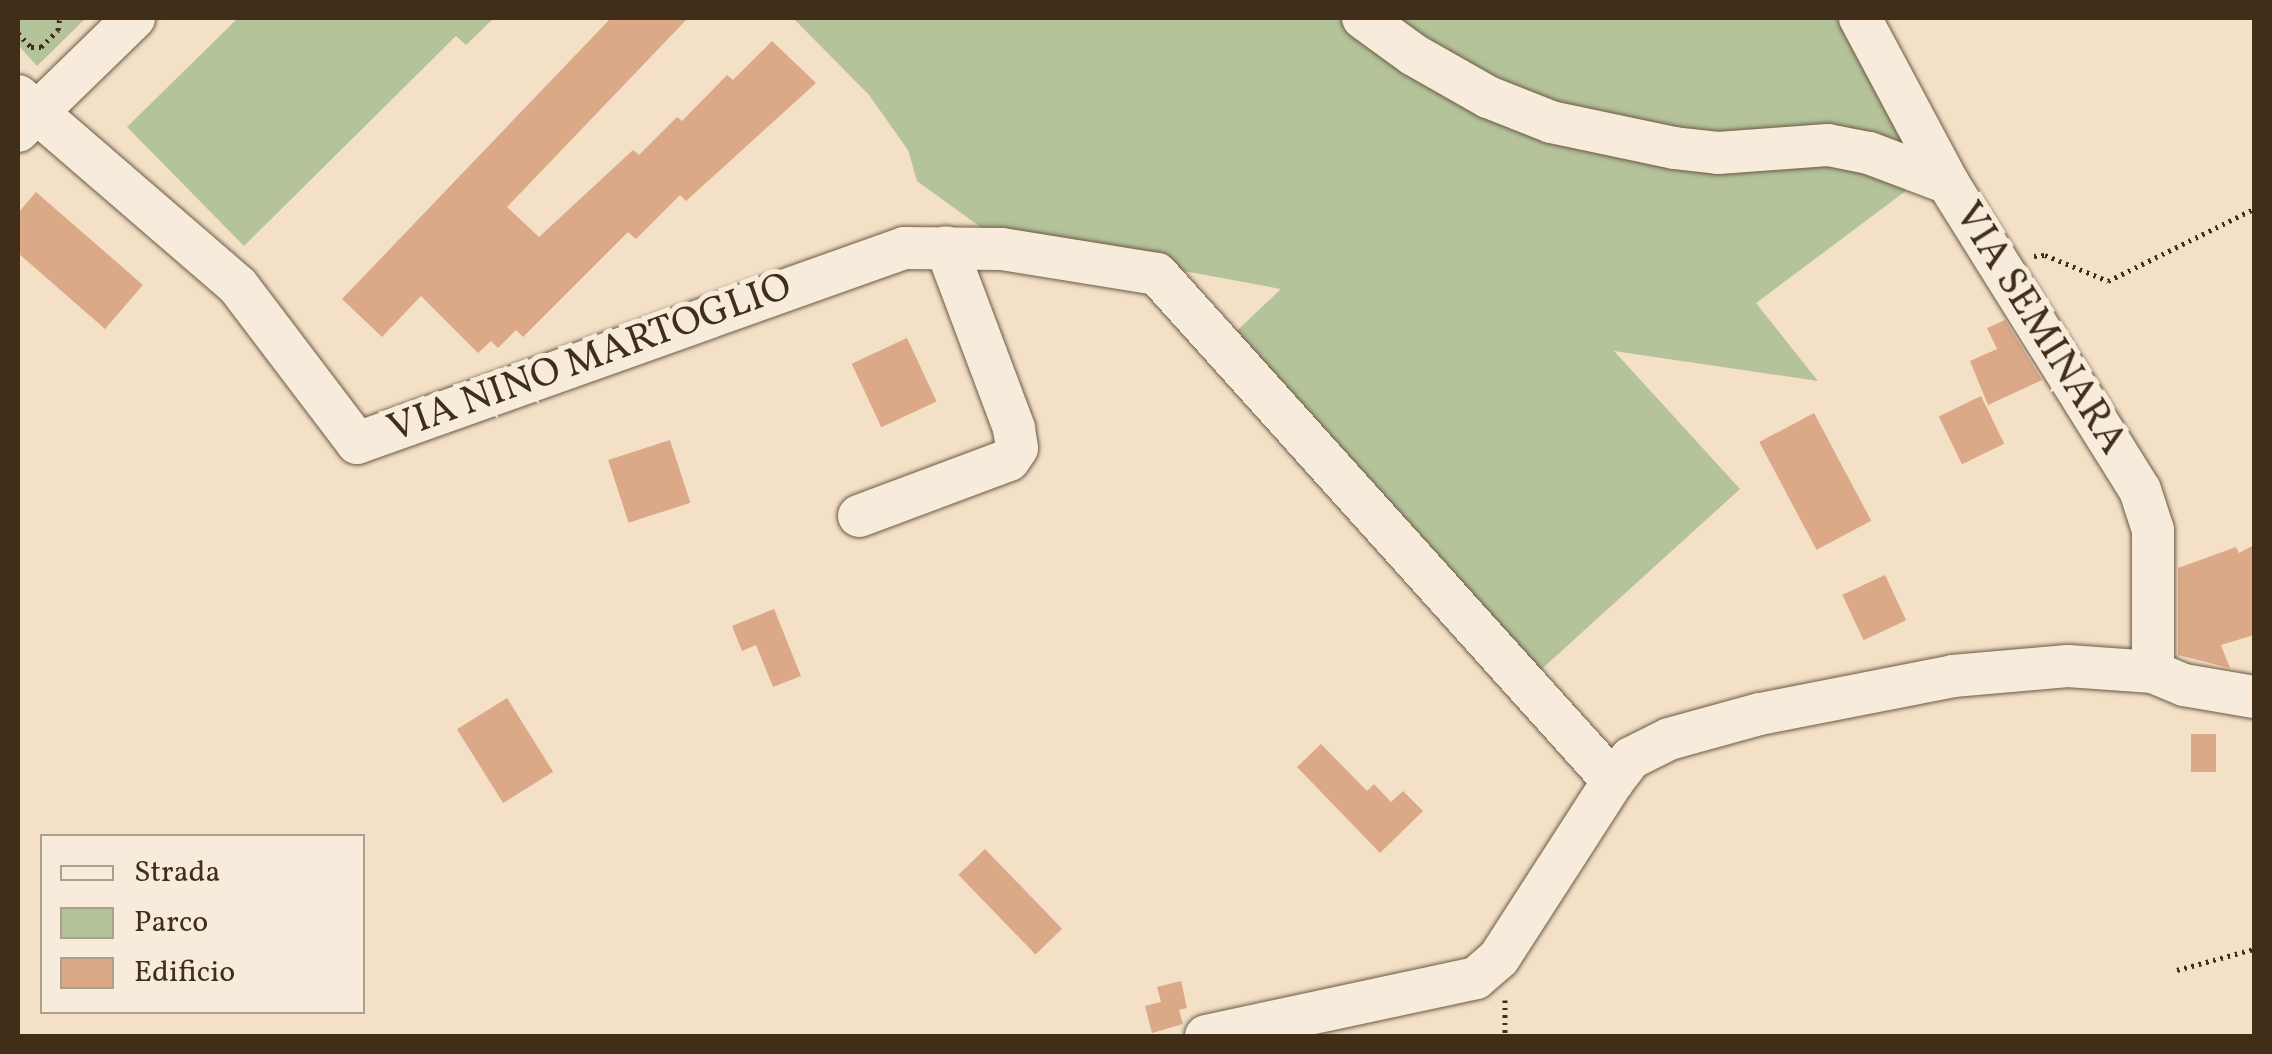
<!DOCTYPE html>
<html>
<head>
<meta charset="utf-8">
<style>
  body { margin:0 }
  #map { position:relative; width:2272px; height:1054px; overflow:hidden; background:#f3e0c7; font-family:Vollkorn,serif }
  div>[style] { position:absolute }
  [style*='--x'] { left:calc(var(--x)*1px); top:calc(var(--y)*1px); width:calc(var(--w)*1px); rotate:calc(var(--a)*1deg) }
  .green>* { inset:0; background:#b4c39a }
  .building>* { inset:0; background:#dca988; transform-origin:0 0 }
  .path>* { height:5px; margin-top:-2.5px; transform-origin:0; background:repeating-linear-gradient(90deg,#402e18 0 2.5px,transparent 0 7.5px) }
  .roads { filter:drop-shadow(0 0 2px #6d5a44) drop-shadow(0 0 2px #6d5a44) }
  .minor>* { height:42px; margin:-21px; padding:0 21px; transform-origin:21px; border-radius:21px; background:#f7ebdb }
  span { translate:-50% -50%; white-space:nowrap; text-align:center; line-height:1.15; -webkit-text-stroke:10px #f7ebdb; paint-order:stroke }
  .street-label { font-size:40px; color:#402e18 }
  .frame { position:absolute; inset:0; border:20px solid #402e18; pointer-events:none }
  .legend { position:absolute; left:40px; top:834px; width:325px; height:180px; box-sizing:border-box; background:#f7ebdb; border:2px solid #ae9f8d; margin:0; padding:12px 18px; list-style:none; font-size:30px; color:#402e18 }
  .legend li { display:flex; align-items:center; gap:20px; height:50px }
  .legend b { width:50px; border:2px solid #ae9f8d }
</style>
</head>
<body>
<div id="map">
  <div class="green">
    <div style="clip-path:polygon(18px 18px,86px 18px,37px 66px,18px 45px)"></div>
    <div style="clip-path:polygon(238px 18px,494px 18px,466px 45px,456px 36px,244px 246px,127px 127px)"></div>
    <div style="clip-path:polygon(793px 18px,1345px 18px,1429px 83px,1826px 156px,1915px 184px,1756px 303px,1818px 381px,1614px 351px,1740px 489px,1534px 676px,1227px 340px,1281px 289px,993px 236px,917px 181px,908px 150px,869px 95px)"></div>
    <div style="clip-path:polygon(1392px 18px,1847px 18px,1919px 160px,1830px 124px,1712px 141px,1540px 101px,1440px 53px)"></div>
  </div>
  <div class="building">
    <div style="clip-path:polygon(611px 18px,688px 18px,507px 207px,539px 237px,633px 150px,639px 155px,677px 117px,682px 121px,727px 75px,733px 80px,772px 41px,816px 83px,686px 201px,680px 195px,636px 239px,628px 232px,523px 337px,516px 330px,498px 348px,491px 341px,478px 353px,421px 296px,382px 337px,342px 299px)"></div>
    <div style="clip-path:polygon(36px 192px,143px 285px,105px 329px,18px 253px,18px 213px)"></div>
    <div style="clip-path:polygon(2005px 320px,2042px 380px,1988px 405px,1970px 361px,1997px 349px,1987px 328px)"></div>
    <div style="left:907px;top:338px;width:70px;height:61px;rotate:65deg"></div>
    <div style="left:1981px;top:396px;width:53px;height:47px;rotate:64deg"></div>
    <div style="left:1814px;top:413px;width:122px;height:62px;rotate:62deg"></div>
    <div style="left:670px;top:440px;width:66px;height:65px;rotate:72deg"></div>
    <div style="clip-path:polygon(2254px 545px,2254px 635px,2221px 645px,2230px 668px,2178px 655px,2178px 568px,2236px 547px,2239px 553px)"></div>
    <div style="left:1885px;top:575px;width:50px;height:47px;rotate:65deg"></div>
    <div style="clip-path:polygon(774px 609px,801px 676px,773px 687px,756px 645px,742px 651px,732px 626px)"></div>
    <div style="left:507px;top:698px;width:87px;height:59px;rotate:58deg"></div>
    <div style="left:2216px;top:734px;width:38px;height:25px;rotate:90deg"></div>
    <div style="clip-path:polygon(1321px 744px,1367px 791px,1374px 784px,1391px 802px,1403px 791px,1423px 811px,1380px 853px,1297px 767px)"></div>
    <div style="left:985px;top:849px;width:111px;height:37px;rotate:46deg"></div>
    <div style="clip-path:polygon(1181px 981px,1187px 1008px,1179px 1010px,1183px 1024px,1152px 1033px,1145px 1006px,1161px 1002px,1157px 987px)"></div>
  </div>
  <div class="path">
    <div style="--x:18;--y:33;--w:19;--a:47"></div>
    <div style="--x:31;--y:47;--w:10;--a:0"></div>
    <div style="--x:41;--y:47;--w:24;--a:-45"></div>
    <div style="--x:58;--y:30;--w:12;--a:-81"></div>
    <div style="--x:2034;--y:256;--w:11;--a:-5"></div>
    <div style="--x:2045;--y:255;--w:68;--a:22.4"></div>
    <div style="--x:2108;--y:281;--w:163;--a:-26.3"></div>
    <div style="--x:2177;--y:970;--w:80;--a:-15.3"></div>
    <div style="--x:1505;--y:1000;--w:36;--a:90"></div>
  </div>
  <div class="roads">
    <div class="minor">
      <div style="--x:1363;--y:18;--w:63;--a:36"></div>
      <div style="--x:1414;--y:55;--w:85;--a:29.6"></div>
      <div style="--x:1488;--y:97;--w:68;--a:21.6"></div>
      <div style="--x:1551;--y:122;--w:126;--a:11.9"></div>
      <div style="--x:1674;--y:148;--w:44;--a:6.5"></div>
      <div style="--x:1718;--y:153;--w:110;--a:-4.2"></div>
      <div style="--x:1828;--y:145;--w:42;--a:11"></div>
      <div style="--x:1869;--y:153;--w:85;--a:20.8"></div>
      <div style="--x:1948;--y:183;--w:362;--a:58"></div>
      <div style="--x:2140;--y:490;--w:42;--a:72"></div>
      <div style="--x:2153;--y:530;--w:142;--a:90"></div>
      <div style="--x:1860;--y:18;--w:187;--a:61.9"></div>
      <div style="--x:18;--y:96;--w:291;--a:40.8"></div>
      <div style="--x:238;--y:286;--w:197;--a:52.8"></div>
      <div style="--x:357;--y:443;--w:581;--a:-19.62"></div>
      <div style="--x:904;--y:248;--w:98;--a:0.6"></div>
      <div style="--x:1002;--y:249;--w:157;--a:9.2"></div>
      <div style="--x:1157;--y:274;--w:682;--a:48.03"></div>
      <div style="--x:18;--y:131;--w:162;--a:-44.2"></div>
      <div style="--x:859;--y:516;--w:160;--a:-20.5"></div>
      <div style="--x:1009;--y:460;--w:14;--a:-56"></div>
      <div style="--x:1017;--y:448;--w:20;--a:-99"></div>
      <div style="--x:1014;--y:428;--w:193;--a:-110.6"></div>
      <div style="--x:1206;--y:1036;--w:276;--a:-12.1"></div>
      <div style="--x:1476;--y:978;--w:30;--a:-41"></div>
      <div style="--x:1499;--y:958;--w:211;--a:-57.2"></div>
      <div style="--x:1613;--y:781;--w:29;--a:-52"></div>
      <div style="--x:1631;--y:758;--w:42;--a:-26.6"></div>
      <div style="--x:1669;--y:739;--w:94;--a:-15.4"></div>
      <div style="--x:1760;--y:714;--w:197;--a:-11.1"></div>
      <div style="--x:1953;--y:676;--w:115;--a:-5"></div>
      <div style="--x:2068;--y:666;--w:85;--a:4"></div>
      <div style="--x:2153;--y:672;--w:34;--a:23"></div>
      <div style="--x:2184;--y:685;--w:71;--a:9.7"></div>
    </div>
  </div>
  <div class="street-label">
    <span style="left:2039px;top:329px;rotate:58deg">VIA SEMINARA</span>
    <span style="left:590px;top:359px;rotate:-20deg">VIA NINO MARTOGLIO</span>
  </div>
  <div class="frame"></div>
  <ul class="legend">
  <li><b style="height:12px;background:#f7ebdb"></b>Strada</li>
  <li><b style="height:28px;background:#b4c39a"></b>Parco</li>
  <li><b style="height:28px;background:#dca988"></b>Edificio</li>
  </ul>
</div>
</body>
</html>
